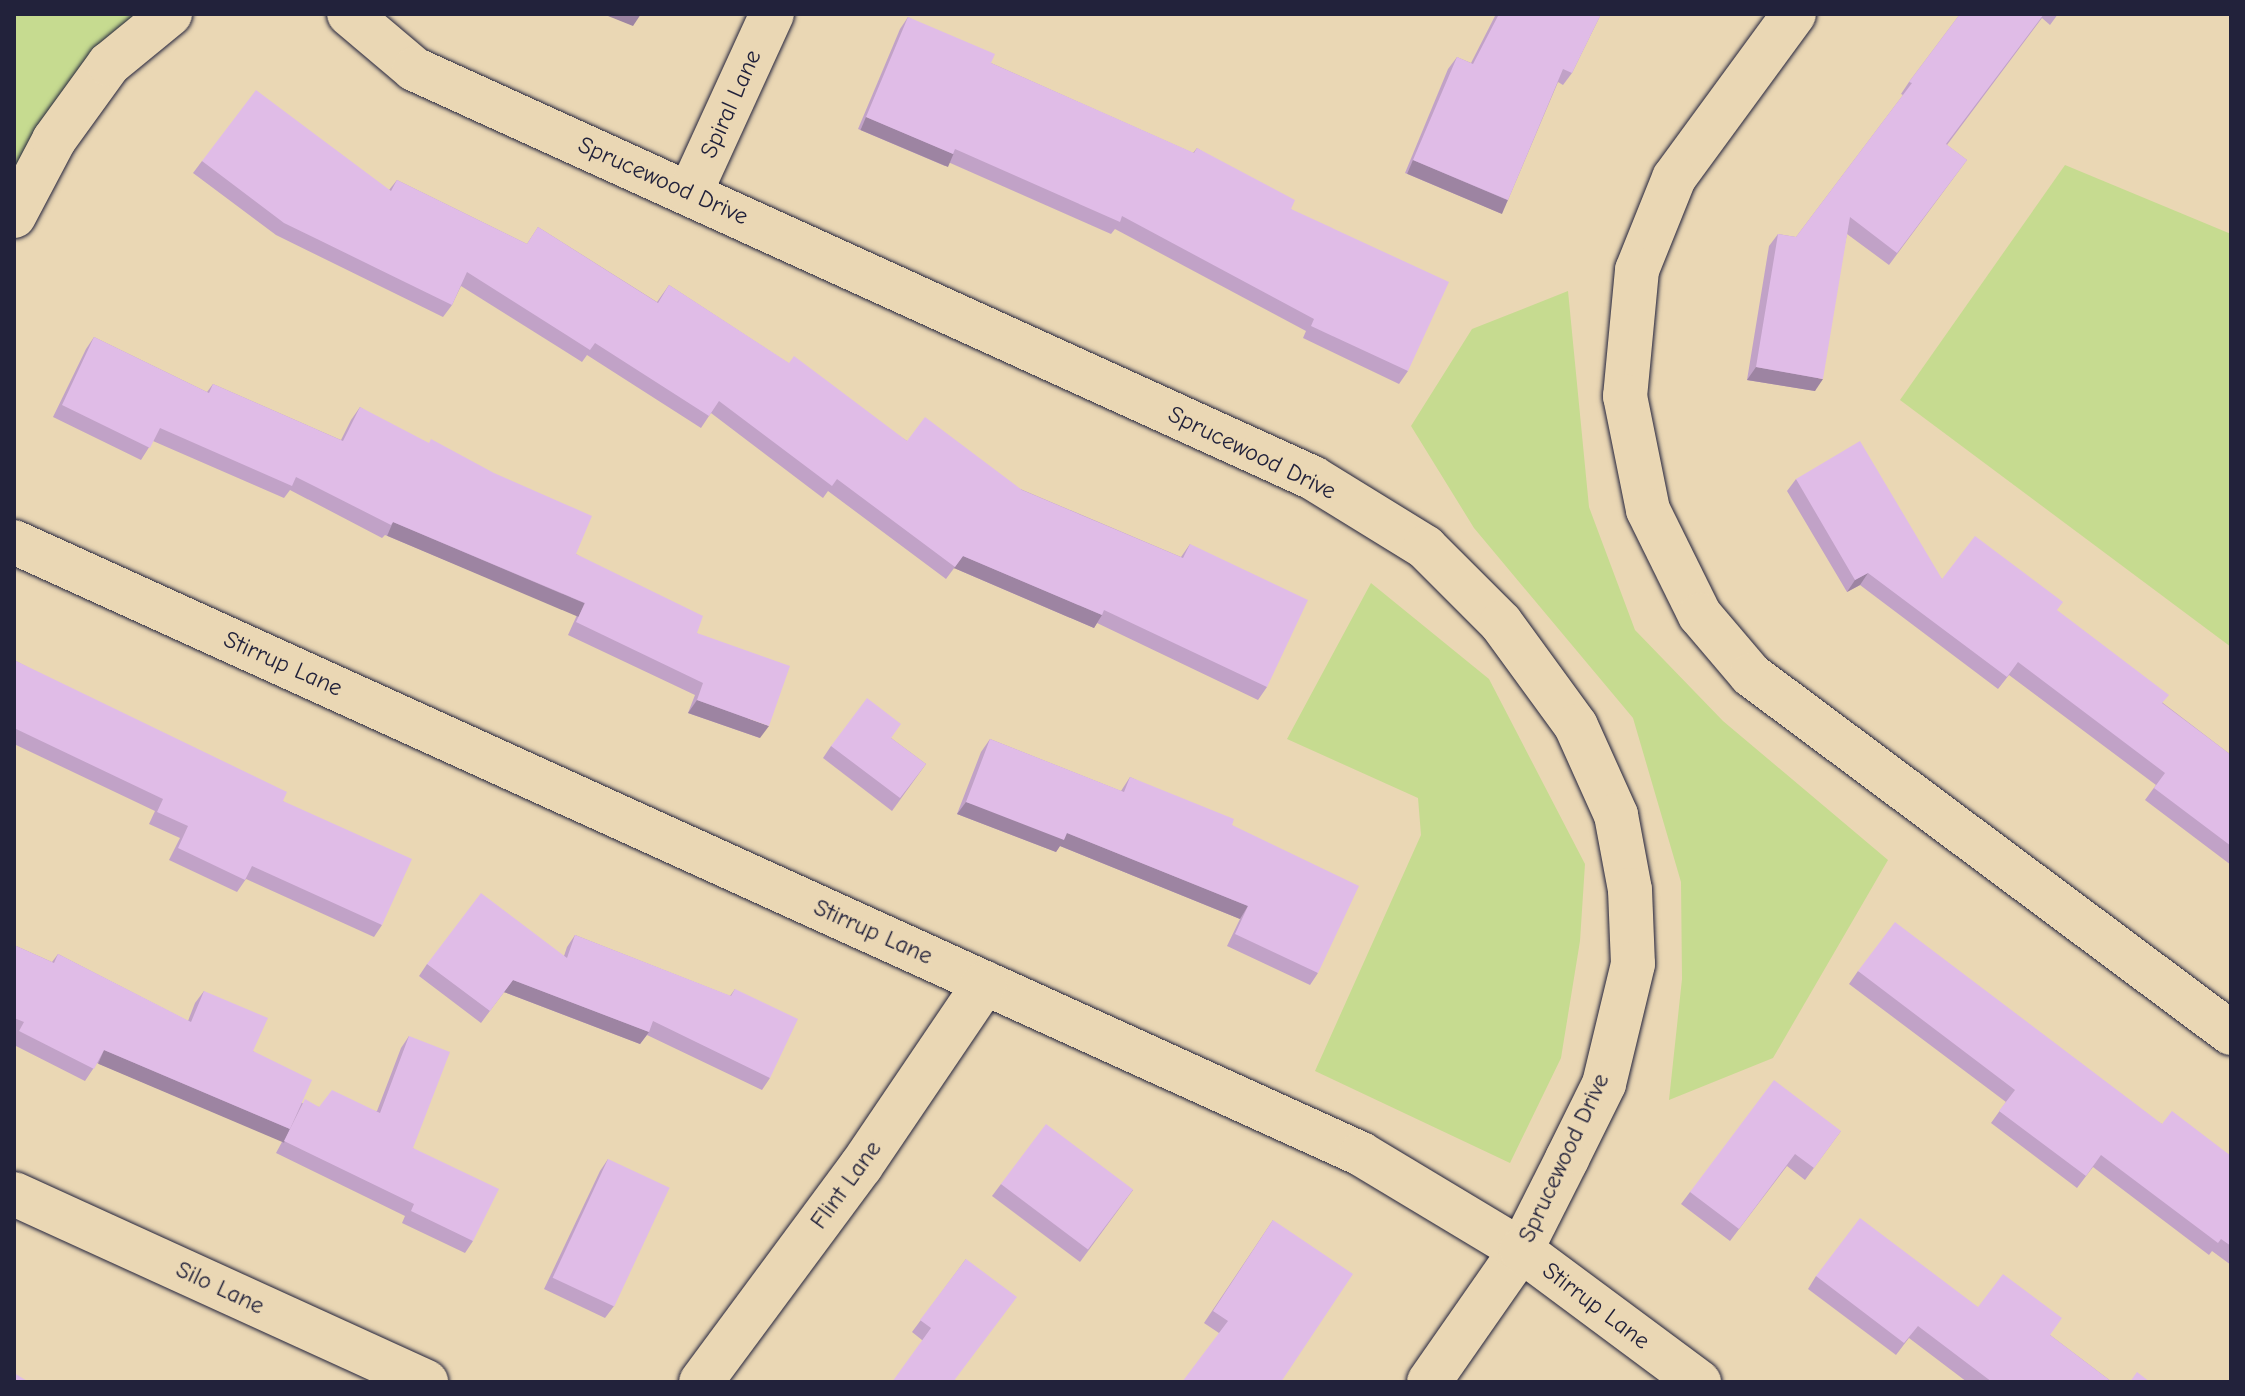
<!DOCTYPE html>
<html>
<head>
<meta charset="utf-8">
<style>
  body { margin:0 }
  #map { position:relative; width:2245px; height:1396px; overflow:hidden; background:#ead7b4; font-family:"Comic Neue",sans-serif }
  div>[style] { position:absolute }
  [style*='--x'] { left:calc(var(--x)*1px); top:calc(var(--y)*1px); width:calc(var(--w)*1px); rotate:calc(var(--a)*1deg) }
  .green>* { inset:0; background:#c6db90 }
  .roads { filter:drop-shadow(0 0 2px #22223b) drop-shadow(0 0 2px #22223b) }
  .street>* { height:44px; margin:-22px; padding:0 22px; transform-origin:22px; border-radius:22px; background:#ead7b4 }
  .wall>* { inset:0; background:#c1a2c7 }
  .shaded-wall>* { inset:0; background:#9d84a2; transform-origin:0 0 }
  .building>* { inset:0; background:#e0bce7; transform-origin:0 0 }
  span { translate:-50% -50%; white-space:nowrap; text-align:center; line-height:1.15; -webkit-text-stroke:6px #ead7b4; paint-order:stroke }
  .street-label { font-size:24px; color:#22223b }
  .frame { position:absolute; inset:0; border:16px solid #22223b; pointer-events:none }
</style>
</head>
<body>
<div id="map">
  <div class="green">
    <div style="clip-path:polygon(14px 14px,160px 14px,14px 213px)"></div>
    <div style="clip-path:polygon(2065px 165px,2231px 234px,2231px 647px,1900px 400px)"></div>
    <div style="clip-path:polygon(1568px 291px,1589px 507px,1635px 630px,1723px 721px,1888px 860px,1773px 1058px,1669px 1100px,1682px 979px,1681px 882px,1633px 718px,1474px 528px,1411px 426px,1472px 329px)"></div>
    <div style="clip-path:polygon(1371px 583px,1489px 679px,1585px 864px,1580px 941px,1561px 1058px,1510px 1163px,1315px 1071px,1421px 835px,1418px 798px,1287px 739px)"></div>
  </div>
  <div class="roads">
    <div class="street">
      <div style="--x:349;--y:14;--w:85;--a:40.2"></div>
      <div style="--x:414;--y:69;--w:988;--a:24.46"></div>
      <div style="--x:1313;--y:478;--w:132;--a:31.6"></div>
      <div style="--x:1425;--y:547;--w:107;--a:45"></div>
      <div style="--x:1501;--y:623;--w:127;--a:53.9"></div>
      <div style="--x:1576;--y:726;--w:98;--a:65.8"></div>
      <div style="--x:1616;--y:815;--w:76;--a:79.4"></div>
      <div style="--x:1630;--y:890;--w:74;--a:87.7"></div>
      <div style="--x:1633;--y:964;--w:123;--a:103.6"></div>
      <div style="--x:1604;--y:1084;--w:84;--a:116.3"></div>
      <div style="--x:1567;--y:1159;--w:102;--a:116.8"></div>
      <div style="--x:1521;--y:1250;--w:161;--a:124.9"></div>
      <div style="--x:1794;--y:14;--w:203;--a:126.2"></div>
      <div style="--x:1674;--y:178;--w:99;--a:111.9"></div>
      <div style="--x:1637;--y:270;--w:127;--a:95.4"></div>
      <div style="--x:1625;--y:396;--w:116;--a:78.6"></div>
      <div style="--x:1648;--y:510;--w:117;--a:63.7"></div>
      <div style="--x:1700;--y:615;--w:79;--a:49.6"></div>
      <div style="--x:1751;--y:675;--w:599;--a:36.72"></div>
      <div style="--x:690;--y:193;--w:197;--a:-65.4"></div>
      <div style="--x:14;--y:216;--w:86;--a:-62.2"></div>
      <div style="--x:54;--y:140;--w:94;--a:-54.1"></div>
      <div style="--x:109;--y:64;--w:79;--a:-39.3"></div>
      <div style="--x:14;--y:542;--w:1480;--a:24.43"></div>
      <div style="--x:1361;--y:1154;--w:187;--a:31"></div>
      <div style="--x:1521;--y:1250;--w:222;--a:36.6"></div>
      <div style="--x:14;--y:1194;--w:453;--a:24.5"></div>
      <div style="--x:701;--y:1382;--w:269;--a:-53.5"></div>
      <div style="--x:861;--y:1166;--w:221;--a:-55.9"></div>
    </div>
  </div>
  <div class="wall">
    <div style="clip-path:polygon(1496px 14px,1601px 14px,1572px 73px,1563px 85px,1558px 82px,1508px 200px,1500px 213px,1405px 173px,1448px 69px,1457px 57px,1471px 63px)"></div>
    <div style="clip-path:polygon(1960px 14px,2058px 14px,2050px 25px,2042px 18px,1947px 145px,1967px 160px,1889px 265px,1847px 234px,1815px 391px,1747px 380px,1769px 246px,1778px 234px,1796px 237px,1903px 95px,1901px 94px,1909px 82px)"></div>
    <div style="clip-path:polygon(908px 17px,991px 63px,1193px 153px,1197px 148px,1291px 209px,1408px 371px,1399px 384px,1303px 338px,1306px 331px,1115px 229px,1111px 234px,948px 162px,945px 166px,858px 129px,900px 29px)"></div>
    <div style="clip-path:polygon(202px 161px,389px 190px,397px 180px,527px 244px,538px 227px,657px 302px,669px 285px,907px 441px,1181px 557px,1190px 544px,1267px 687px,1258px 700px,1097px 623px,1094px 628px,954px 568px,946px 579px,828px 491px,823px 498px,711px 413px,701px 428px,587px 355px,582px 362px,461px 286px,452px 305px,443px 317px,276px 235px,193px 173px)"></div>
    <div style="clip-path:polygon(94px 337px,207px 392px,213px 384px,341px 440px,351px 420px,360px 407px,576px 554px,697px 633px,760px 738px,688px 713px,695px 695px,568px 635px,577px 615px,385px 535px,382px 538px,290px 490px,284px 498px,153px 441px,141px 460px,53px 417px,86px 349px)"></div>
    <div style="clip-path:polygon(1796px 479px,1942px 579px,2057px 611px,2163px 703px,2231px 755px,2231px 865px,2145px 800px,2156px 785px,2009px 675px,1998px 689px,1860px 585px,1847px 592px,1787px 491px)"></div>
    <div style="clip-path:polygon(14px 660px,283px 801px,382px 925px,374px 937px,246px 879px,237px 892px,169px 860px,180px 838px,149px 824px,155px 811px,14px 744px)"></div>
    <div style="clip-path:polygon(891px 738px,926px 764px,892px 811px,823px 758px,831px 746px)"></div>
    <div style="clip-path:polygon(990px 739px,1121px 791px,1130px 777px,1232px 825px,1318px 973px,1310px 985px,1227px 946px,1240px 919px,1060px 846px,1056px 852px,957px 814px,981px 752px)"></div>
    <div style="clip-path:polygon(575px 935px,730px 996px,735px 989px,770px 1078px,762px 1090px,647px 1035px,640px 1044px,504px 992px,481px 1023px,419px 976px,427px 964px,564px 956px,567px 947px)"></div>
    <div style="clip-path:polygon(14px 945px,52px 962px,58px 954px,188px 1021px,195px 1003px,204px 991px,253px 1051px,302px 1103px,319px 1107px,377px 1111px,401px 1048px,409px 1036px,413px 1148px,473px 1241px,465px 1253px,402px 1223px,405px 1216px,276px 1153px,283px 1140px,282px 1141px,97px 1063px,85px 1081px,14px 1045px,15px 1034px,14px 1034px)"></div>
    <div style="clip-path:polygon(1858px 971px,2162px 1124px,2231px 1156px,2231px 1265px,2212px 1251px,2209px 1255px,2093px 1167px,2077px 1188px,1991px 1123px,2006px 1102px,1849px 984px)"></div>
    <div style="clip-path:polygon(1841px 1131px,1805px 1180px,1787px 1166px,1730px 1241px,1681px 1204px,1690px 1192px)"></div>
    <div style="clip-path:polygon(608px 1159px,614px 1306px,605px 1318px,544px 1289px,600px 1171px)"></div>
    <div style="clip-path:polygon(1001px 1184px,1133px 1190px,1080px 1262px,992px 1196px)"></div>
    <div style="clip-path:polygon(1273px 1220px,1281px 1382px,1219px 1333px,1204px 1323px)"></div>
    <div style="clip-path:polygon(966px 1259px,954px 1382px,922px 1340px,912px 1332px)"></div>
    <div style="clip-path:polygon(1816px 1276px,1978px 1307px,2050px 1335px,2112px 1382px,1967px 1382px,1909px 1338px,1896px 1355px,1808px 1289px)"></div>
  </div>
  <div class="shaded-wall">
    <div style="clip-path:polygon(603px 14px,641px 14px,633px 26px)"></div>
    <div style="left:866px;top:117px;width:95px;height:14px;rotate:23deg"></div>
    <div style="left:1413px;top:160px;width:103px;height:15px;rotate:23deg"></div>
    <div style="clip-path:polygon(1756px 367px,1823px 379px,1815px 391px,1747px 380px)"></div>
    <div style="left:393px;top:522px;width:208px;height:15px;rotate:23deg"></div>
    <div style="clip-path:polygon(963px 556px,1102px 615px,1094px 628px,954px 568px,946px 579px)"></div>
    <div style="clip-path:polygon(1868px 573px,1860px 585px,1847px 592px,1855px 580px)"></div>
    <div style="clip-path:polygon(697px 700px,769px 726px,760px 738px,688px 713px)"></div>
    <div style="clip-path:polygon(966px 802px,1067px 833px,1248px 906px,1240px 919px,1060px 846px,1056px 852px,957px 814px)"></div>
    <div style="clip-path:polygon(513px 980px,649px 1032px,640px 1044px,504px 992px,481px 1023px)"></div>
    <div style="left:104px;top:1050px;width:202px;height:15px;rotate:23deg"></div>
  </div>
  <div class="building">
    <div style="clip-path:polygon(1499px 14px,1601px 14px,1572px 73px,1563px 69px,1508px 200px,1413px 160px,1457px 57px,1473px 64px)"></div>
    <div style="clip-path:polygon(1960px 14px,2044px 14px,1946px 144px,1967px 160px,1897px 253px,1850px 217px,1823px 379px,1756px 367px,1778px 234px,1796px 237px,1912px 83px,1909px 82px)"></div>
    <div style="clip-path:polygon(908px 17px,995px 54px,991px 63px,1194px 153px,1197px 148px,1295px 200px,1291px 209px,1449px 282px,1408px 371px,1311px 326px,1314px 319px,1122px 216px,1120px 222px,955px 149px,953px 154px,866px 117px)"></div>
    <div style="clip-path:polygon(256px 90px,391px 191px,397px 180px,527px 244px,538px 227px,658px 303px,669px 285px,789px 363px,794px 356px,907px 441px,925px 417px,1022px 490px,1183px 558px,1190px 544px,1308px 600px,1267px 687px,1104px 610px,1102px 615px,963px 556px,955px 567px,837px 479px,832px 486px,719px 401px,709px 416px,595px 343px,590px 350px,467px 272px,452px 305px,284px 223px,202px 161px)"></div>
    <div style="clip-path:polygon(94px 337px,209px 393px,213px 384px,343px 441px,360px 407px,429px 443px,431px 439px,494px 473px,592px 516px,576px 554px,703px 616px,697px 633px,790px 666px,769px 726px,697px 700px,703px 683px,576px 622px,585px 603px,393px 522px,391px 525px,296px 477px,292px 486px,160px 428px,150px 448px,62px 405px)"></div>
    <div style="clip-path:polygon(1860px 441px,1942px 579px,1975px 536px,2063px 602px,2057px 610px,2169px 695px,2162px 703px,2231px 755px,2231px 846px,2154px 788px,2165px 773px,2018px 662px,2007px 677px,1868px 573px,1855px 580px,1796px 479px)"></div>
    <div style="clip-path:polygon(14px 660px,287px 792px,283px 801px,412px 859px,382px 925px,252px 866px,245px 880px,178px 848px,188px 826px,157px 812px,163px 799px,14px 728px)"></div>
    <div style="clip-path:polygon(867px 698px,901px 724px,891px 738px,926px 764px,900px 798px,831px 746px)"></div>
    <div style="clip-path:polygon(990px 739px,1124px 792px,1130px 777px,1234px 819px,1232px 825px,1359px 886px,1318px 973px,1235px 934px,1248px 906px,1067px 833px,1064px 840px,966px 802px)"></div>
    <div style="clip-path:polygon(481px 893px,567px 958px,575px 935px,731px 996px,735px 989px,798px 1019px,770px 1078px,653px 1021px,649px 1032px,513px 980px,490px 1011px,427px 964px)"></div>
    <div style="clip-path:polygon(1895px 922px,2162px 1124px,2172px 1111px,2231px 1156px,2231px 1246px,2221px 1239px,2218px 1243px,2101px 1155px,2086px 1176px,1999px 1111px,2015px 1090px,1858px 971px)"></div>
    <div style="clip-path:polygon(14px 945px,54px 963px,58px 954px,191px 1022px,204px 991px,268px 1018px,253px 1051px,312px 1080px,290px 1129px,104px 1050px,94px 1069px,19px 1031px,24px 1022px,14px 1018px)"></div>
    <div style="clip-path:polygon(409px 1036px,450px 1052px,413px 1148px,499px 1189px,473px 1241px,411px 1211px,414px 1204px,284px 1141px,305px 1099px,319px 1107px,332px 1090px,380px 1113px)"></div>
    <div style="clip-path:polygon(1774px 1080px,1841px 1131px,1814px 1168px,1795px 1154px,1739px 1229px,1690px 1192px)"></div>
    <div style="left:1046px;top:1124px;width:109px;height:75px;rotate:37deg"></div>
    <div style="left:608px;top:1159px;width:68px;height:131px;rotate:25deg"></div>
    <div style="clip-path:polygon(1860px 1218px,1978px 1307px,2003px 1274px,2062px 1318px,2050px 1335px,2112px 1382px,1992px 1382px,1918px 1326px,1904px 1343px,1816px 1276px)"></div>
    <div style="clip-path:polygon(1273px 1220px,1353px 1274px,1281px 1382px,1182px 1382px,1228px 1321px,1213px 1311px)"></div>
    <div style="clip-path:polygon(966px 1259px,1017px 1297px,953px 1382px,892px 1382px,931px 1328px,920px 1320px)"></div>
    <div style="clip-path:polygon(2137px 1372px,2150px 1382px,2130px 1382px)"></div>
    <div style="clip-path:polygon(14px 1373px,29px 1382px,14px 1382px)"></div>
  </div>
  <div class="street-label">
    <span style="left:731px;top:104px;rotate:-66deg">Spiral Lane</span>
    <span style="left:663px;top:181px;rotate:24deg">Sprucewood Drive</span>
    <span style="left:1252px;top:453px;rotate:26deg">Sprucewood Drive</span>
    <span style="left:283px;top:664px;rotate:24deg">Stirrup Lane</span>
    <span style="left:873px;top:932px;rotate:24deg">Stirrup Lane</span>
    <span style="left:1564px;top:1158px;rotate:-65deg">Sprucewood Drive</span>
    <span style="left:846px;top:1185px;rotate:-54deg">Flint Lane</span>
    <span style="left:220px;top:1288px;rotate:25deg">Silo Lane</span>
    <span style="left:1596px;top:1306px;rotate:37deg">Stirrup Lane</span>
  </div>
  <div class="frame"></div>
</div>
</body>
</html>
